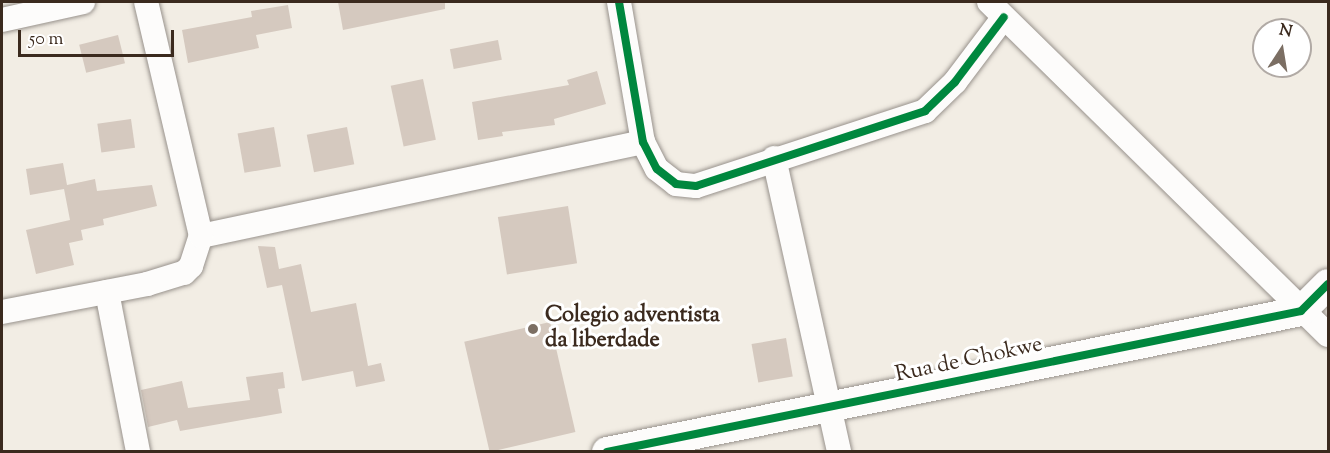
<!DOCTYPE html>
<html>
<head>
<meta charset="utf-8">
<style>
  body { margin:0 }
  #map { position:relative; width:1330px; height:453px; overflow:hidden; background:#f2ede4; font-family:"Sorts Mill Goudy",serif }
  div>[style] { position:absolute }
  [style*='--x'] { left:calc(var(--x)*1px); top:calc(var(--y)*1px); width:calc(var(--w)*1px); rotate:calc(var(--a)*1deg) }
  .building>* { inset:0; background:#d5c9bf; transform-origin:0 0 }
  .roads { filter:drop-shadow(0 0 2px #98928c) drop-shadow(0 0 2px #98928c) }
  .minor>* { height:24px; margin:-12px; padding:0 12px; transform-origin:12px; border-radius:12px; background:#fdfcfb }
  .tertiary>* { height:30px; margin:-15px; padding:0 15px; transform-origin:15px; border-radius:15px; background:#fdfcfb }
  .cycleway>* { height:8px; margin:-4px; padding:0 4px; transform-origin:4px; border-radius:4px; background:#00873e }
  .dots>* { width:16px; height:16px; translate:-50% -50%; box-sizing:border-box; border:3px solid #fff; border-radius:50% }
  span { translate:-50% -50%; white-space:nowrap; text-align:center; line-height:1.15; -webkit-text-stroke:6px #fff; paint-order:stroke }
  .poi-label { font-size:22px; color:#3b2a1e; font-weight:700 }
  .left { translate:0 -50%; text-align:left }
  .street-label { font-size:22px; color:#3b2a1e }
  .frame { position:absolute; inset:0; border:3px solid #3b2a1e; pointer-events:none }
  .north { position:absolute; left:1252px; top:18px; width:60px; height:60px; box-sizing:border-box; background:#fff; border:2px solid #b1aaa5; border-radius:50%; rotate:12deg; font-size:16px; font-weight:700; line-height:24px; text-align:center; color:#3b2a1e }
  .north::after { content:''; display:block; margin:auto; width:21px; height:27px; background:#7b6e63; clip-path:polygon(50% 0,100% 100%,50% 72%,0 100%) }
  .scale { position:absolute; left:18px; top:30px; width:156px; height:27px; box-sizing:border-box; border:3px solid #3b2a1e; border-top:0; padding-left:8px; font-size:18px; line-height:21px; white-space:nowrap; color:#3b2a1e; -webkit-text-stroke:4px #fff; paint-order:stroke }
</style>
</head>
<body>
<div id="map">
  <div class="building">
    <div style="clip-path:polygon(338px 2px,445px 2px,445px 9px,343px 30px)"></div>
    <div style="clip-path:polygon(288px 5px,292px 28px,256px 35px,259px 48px,188px 63px,182px 30px,252px 17px,251px 11px)"></div>
    <div style="left:118px;top:35px;width:29px;height:40px;rotate:76deg"></div>
    <div style="left:498px;top:40px;width:20px;height:49px;rotate:79deg"></div>
    <div style="clip-path:polygon(597px 71px,606px 104px,554px 119px,555px 125px,502px 132px,503px 136px,478px 140px,472px 102px,569px 85px,567px 80px)"></div>
    <div style="left:423px;top:79px;width:62px;height:33px;rotate:78deg"></div>
    <div style="left:131px;top:119px;width:29px;height:34px;rotate:82deg"></div>
    <div style="left:274px;top:127px;width:40px;height:37px;rotate:80deg"></div>
    <div style="left:347px;top:127px;width:38px;height:41px;rotate:79deg"></div>
    <div style="clip-path:polygon(63px 163px,67px 185px,95px 179px,97px 191px,152px 185px,157px 206px,103px 219px,104px 225px,81px 230px,83px 240px,69px 243px,74px 265px,36px 274px,26px 230px,70px 220px,64px 189px,30px 195px,26px 169px)"></div>
    <div style="left:568px;top:206px;width:58px;height:71px;rotate:81deg"></div>
    <div style="clip-path:polygon(258px 246px,275px 247px,279px 269px,301px 264px,311px 312px,356px 303px,368px 366px,381px 363px,385px 381px,356px 387px,353px 371px,302px 381px,282px 285px,267px 288px)"></div>
    <div style="left:550px;top:322px;width:113px;height:88px;rotate:77deg"></div>
    <div style="left:786px;top:338px;width:39px;height:35px;rotate:80deg"></div>
    <div style="clip-path:polygon(283px 372px,285px 388px,278px 389px,282px 413px,180px 431px,177px 420px,148px 427px,141px 390px,182px 381px,188px 408px,250px 400px,246px 377px)"></div>
  </div>
  <div class="roads">
    <div class="minor">
      <div style="--x:619;--y:2;--w:142;--a:80.3"></div>
      <div style="--x:643;--y:142;--w:30;--a:63"></div>
      <div style="--x:657;--y:169;--w:24;--a:38"></div>
      <div style="--x:676;--y:184;--w:20;--a:6"></div>
      <div style="--x:696;--y:186;--w:241;--a:-18.1"></div>
      <div style="--x:925;--y:111;--w:42;--a:-44"></div>
      <div style="--x:955;--y:82;--w:81;--a:-53"></div>
      <div style="--x:989;--y:2;--w:475;--a:44.5"></div>
      <div style="--x:2;--y:20;--w:83;--a:-12.5"></div>
      <div style="--x:774;--y:158;--w:301;--a:77.5"></div>
      <div style="--x:201;--y:236;--w:452;--a:-12"></div>
      <div style="--x:107;--y:292;--w:163;--a:79"></div>
      <div style="--x:2;--y:312;--w:148;--a:-10.9"></div>
      <div style="--x:147;--y:284;--w:39;--a:-17"></div>
      <div style="--x:184;--y:273;--w:10;--a:-45"></div>
      <div style="--x:191;--y:266;--w:32;--a:-72"></div>
      <div style="--x:201;--y:236;--w:240;--a:-103.2"></div>
    </div>
    <div class="tertiary">
      <div style="--x:607;--y:452;--w:708;--a:-11.48"></div>
      <div style="--x:1301;--y:311;--w:38;--a:-45"></div>
    </div>
  </div>
  <div class="cycleway">
    <div style="--x:619;--y:2;--w:142;--a:80.3"></div>
    <div style="--x:643;--y:142;--w:30;--a:63"></div>
    <div style="--x:657;--y:169;--w:24;--a:38"></div>
    <div style="--x:676;--y:184;--w:20;--a:6"></div>
    <div style="--x:696;--y:186;--w:241;--a:-18.1"></div>
    <div style="--x:925;--y:111;--w:42;--a:-44"></div>
    <div style="--x:955;--y:82;--w:81;--a:-53"></div>
    <div style="--x:607;--y:452;--w:708;--a:-11.48"></div>
    <div style="--x:1301;--y:311;--w:38;--a:-45"></div>
  </div>
  <div class="dots">
    <div style="left:533px;top:329px;background:#7b6e63"></div>
  </div>
  <div class="poi-label">
    <span class="left" style="left:545px;top:329px">Colegio adventista<br>da liberdade</span>
  </div>
  <div class="street-label">
    <span style="left:969px;top:361px;rotate:-12deg">Rua de Chokwe</span>
  </div>
  <div class="frame"></div>
  <div class="north">N</div>
  <div class="scale">50 m</div>
</div>
</body>
</html>
